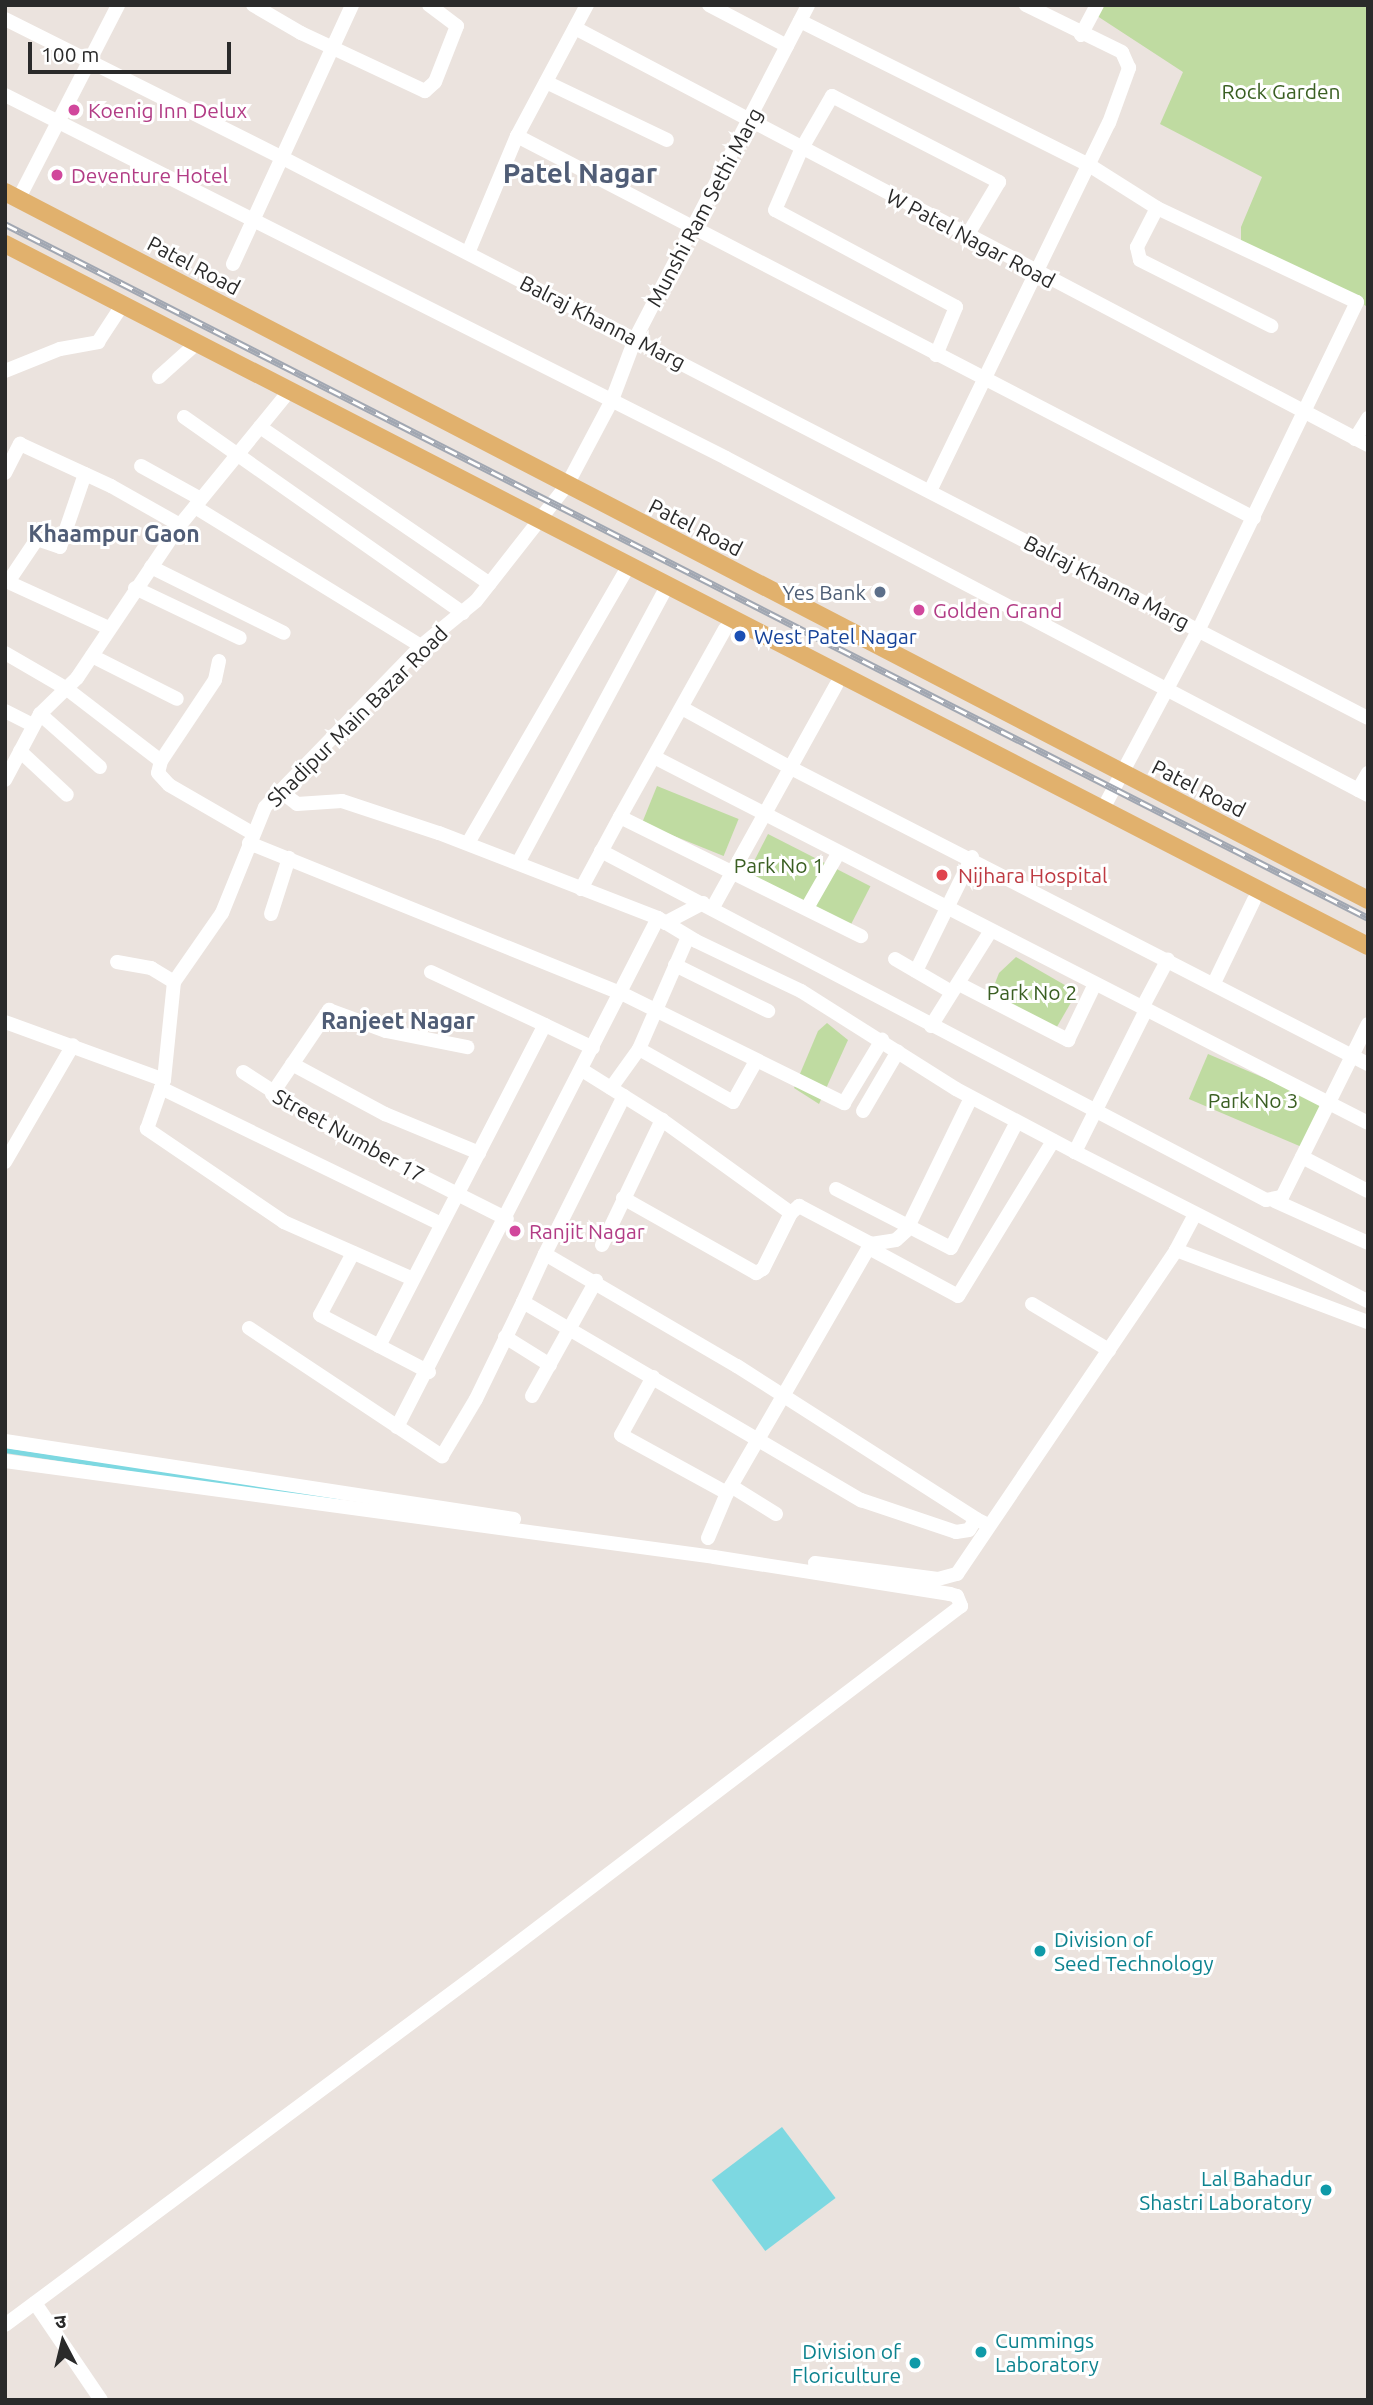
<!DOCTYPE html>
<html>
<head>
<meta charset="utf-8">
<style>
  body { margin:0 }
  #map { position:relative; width:1373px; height:2405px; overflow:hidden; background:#ebe3de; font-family:Ubuntu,"Noto Sans Devanagari",sans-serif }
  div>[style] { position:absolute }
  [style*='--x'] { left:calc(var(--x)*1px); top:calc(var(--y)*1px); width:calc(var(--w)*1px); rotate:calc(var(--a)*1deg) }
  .green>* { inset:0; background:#bfdba1; transform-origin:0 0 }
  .water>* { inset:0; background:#7dd8e1; transform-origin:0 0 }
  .stream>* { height:4.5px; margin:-2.25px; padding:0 2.25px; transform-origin:2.25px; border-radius:2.25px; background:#7dd8e1 }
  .minor>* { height:14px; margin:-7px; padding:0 7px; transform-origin:7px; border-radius:7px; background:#fff }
  .major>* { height:18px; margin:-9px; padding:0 9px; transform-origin:9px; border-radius:9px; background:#e1b16d }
  .rail>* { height:7px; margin-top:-3.5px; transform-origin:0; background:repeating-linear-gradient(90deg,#fff 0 13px,#a1a7b2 0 26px); box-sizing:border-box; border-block:2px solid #a1a7b2 }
  .dots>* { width:19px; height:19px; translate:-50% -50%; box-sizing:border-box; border:4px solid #fff; border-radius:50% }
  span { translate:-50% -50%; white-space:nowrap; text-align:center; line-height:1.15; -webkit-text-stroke:6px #fff; paint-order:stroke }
  .park-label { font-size:21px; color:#3a5f22 }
  .hotel-label { font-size:21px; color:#b23c85 }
  .left { translate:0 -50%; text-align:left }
  .street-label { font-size:21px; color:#2a2a2a }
  .service-label { font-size:21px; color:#4e5e75 }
  .right { translate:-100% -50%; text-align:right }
  .transit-label { font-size:21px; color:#164399 }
  .health-label { font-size:21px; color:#be3a42 }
  .culture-label { font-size:21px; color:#0d838f }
  .neighbourhood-label { font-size:23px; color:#505d76; font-weight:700 }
  .district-label { font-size:28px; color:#505d76; font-weight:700 }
  .frame { position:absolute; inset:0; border:7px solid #2a2a2a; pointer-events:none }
  .north { position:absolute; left:28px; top:2307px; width:70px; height:70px; -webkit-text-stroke:5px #fff; paint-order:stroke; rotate:353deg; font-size:19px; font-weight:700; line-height:28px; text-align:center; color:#2a2a2a }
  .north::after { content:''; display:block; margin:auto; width:24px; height:32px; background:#2a2a2a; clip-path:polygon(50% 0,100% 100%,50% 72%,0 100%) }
  .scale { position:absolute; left:28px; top:42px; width:203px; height:32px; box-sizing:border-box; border:4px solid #2a2a2a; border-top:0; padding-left:9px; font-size:21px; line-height:24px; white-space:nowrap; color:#2a2a2a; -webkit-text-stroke:5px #fff; paint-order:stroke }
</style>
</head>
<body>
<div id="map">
  <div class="green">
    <div style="clip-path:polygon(1091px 5px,1368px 5px,1368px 307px,1241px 242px,1241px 227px,1262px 177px,1160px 124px,1183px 72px,1088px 10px)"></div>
    <div style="left:657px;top:786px;width:88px;height:40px;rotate:22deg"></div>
    <div style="left:768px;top:834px;width:115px;height:45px;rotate:27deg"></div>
    <div style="clip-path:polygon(1016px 957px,1077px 992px,1054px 1032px,990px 996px,999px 973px)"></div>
    <div style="clip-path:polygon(827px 1023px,848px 1040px,819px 1104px,794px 1088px,818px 1031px)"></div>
    <div style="left:1208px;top:1054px;width:124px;height:49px;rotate:23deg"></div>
  </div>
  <div class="water">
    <div style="left:782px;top:2127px;width:89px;height:88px;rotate:53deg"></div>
  </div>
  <div class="stream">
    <div style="--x:5;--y:1450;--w:336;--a:8.4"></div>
  </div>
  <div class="minor">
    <div style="--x:253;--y:5;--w:56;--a:30.3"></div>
    <div style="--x:301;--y:33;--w:137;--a:25.1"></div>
    <div style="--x:425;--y:91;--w:13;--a:-42"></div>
    <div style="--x:435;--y:82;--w:60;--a:-68.6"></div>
    <div style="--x:457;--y:26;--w:35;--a:-143"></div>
    <div style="--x:709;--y:5;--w:88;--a:27.7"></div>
    <div style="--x:5;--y:19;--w:306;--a:26.6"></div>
    <div style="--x:279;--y:156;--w:1225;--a:27.3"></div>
    <div style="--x:800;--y:21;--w:323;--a:26.5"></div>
    <div style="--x:1089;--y:165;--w:80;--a:32.3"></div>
    <div style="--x:1157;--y:208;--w:221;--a:25.2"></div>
    <div style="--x:1357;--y:302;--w:363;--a:115.8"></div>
    <div style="--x:1199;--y:629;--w:204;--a:118.1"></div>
    <div style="--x:575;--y:28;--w:896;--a:27.74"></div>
    <div style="--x:1081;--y:35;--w:34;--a:-62"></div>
    <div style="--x:546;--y:82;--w:134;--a:25.6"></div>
    <div style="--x:5;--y:95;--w:807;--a:26.72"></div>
    <div style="--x:726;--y:458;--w:725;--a:27.7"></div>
    <div style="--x:517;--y:136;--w:830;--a:27.4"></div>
    <div style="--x:19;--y:198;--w:217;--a:-62.8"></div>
    <div style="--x:1157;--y:208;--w:44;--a:117.1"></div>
    <div style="--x:1137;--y:247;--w:13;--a:77"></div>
    <div style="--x:1140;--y:260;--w:147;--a:26.7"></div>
    <div style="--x:468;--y:253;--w:127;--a:-67.3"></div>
    <div style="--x:517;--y:136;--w:149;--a:-61.9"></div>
    <div style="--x:233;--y:264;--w:285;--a:-65.3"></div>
    <div style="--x:936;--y:355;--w:52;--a:-67.4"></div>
    <div style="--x:956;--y:307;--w:205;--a:-151.8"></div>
    <div style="--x:775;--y:210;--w:68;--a:-66.5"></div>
    <div style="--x:802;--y:148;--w:60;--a:-60"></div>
    <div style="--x:832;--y:96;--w:188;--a:27.2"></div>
    <div style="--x:999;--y:182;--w:63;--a:120.7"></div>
    <div style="--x:5;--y:371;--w:59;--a:-21.8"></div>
    <div style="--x:60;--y:349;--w:39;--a:-10"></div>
    <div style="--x:98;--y:342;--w:45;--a:-56.7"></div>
    <div style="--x:159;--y:377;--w:52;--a:-41.9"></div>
    <div style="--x:184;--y:417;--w:341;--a:35.1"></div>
    <div style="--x:260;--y:427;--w:278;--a:34.3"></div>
    <div style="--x:1355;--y:439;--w:25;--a:-58"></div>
    <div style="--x:141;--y:466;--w:68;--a:28.8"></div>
    <div style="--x:5;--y:473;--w:33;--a:-63"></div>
    <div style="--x:20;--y:444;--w:100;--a:24.8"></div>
    <div style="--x:111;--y:486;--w:79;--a:29.5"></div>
    <div style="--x:85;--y:474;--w:77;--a:108.9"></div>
    <div style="--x:60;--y:547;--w:24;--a:-161"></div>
    <div style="--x:37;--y:539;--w:52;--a:124"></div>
    <div style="--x:8;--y:582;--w:111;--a:24.5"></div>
    <div style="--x:930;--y:491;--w:409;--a:-64.1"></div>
    <div style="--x:1109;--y:123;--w:59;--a:-70"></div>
    <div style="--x:1129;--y:68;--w:17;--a:-114"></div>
    <div style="--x:1122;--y:52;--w:107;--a:-153.9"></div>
    <div style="--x:195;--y:507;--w:265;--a:31.6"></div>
    <div style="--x:151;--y:567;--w:148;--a:26.4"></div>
    <div style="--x:135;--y:588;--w:116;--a:25.5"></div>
    <div style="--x:725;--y:629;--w:215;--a:119.2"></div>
    <div style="--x:620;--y:817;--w:269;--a:26.3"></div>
    <div style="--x:5;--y:653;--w:72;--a:30.1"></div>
    <div style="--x:67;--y:689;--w:118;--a:37.5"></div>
    <div style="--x:92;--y:656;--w:95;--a:26.8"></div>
    <div style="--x:219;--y:661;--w:19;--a:102"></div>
    <div style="--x:215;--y:680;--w:97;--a:123.7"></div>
    <div style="--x:161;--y:761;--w:12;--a:104"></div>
    <div style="--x:158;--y:773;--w:16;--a:47"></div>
    <div style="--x:169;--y:785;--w:96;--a:30"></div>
    <div style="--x:682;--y:708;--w:122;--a:28.9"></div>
    <div style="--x:789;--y:767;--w:651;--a:27.16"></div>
    <div style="--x:5;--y:711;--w:31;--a:27"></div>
    <div style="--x:40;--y:714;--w:80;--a:41.5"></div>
    <div style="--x:20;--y:751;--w:64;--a:43.1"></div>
    <div style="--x:654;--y:757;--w:802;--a:27.14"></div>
    <div style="--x:5;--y:780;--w:75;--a:-62.1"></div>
    <div style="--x:40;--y:714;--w:52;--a:-44.2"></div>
    <div style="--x:77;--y:678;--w:184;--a:-56.1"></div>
    <div style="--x:180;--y:525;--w:174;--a:-50.8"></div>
    <div style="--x:1358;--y:790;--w:20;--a:-60"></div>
    <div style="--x:280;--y:791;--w:21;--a:37"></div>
    <div style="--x:297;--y:804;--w:45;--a:-3.8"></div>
    <div style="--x:342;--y:801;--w:102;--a:18.3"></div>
    <div style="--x:439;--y:833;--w:235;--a:21.2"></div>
    <div style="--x:249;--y:843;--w:401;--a:22"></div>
    <div style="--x:621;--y:993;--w:249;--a:26.3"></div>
    <div style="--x:844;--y:1103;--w:74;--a:-58.9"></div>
    <div style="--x:468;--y:843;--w:321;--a:-59.9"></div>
    <div style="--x:601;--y:851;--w:751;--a:27.69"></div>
    <div style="--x:1266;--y:1200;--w:16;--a:-11"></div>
    <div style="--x:1282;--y:1197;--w:193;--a:-63.6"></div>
    <div style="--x:518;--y:863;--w:316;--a:-61.7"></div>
    <div style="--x:581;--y:889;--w:82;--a:-61.6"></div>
    <div style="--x:807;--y:908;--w:64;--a:-60.3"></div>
    <div style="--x:712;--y:909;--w:256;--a:-61"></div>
    <div style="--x:271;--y:914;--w:59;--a:-72.2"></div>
    <div style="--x:665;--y:923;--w:43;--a:-27.8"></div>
    <div style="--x:895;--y:959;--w:64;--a:30.2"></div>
    <div style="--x:117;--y:962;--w:35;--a:10"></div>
    <div style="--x:151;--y:968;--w:27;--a:31"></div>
    <div style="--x:675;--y:965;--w:104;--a:26.3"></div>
    <div style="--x:916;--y:971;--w:127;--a:-63.8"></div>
    <div style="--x:431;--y:972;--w:126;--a:24.9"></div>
    <div style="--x:1214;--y:983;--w:92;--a:-64.3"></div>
    <div style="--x:959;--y:984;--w:123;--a:27.2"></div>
    <div style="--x:1068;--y:1040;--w:62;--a:-64.3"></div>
    <div style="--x:1142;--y:1008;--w:55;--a:-62"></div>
    <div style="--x:1146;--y:1010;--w:159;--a:116.6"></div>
    <div style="--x:1075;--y:1152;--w:329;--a:27"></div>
    <div style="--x:5;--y:1022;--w:169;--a:20"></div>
    <div style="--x:931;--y:1026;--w:111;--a:-57.9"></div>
    <div style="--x:639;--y:1049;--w:108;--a:29.4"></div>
    <div style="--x:733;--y:1102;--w:47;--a:-60.7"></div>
    <div style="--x:292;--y:1064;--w:106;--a:28.3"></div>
    <div style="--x:385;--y:1114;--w:102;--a:22.5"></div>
    <div style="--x:582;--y:1070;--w:94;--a:32"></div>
    <div style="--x:662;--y:1120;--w:159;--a:35.8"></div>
    <div style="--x:791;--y:1213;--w:11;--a:-41"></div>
    <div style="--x:799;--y:1206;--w:81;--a:27.8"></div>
    <div style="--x:871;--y:1244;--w:25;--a:-9"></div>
    <div style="--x:896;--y:1240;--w:13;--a:-42"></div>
    <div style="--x:906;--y:1231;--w:148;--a:-64"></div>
    <div style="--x:243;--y:1072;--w:122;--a:32.7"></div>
    <div style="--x:346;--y:1138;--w:180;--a:26.7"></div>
    <div style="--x:161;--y:1088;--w:311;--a:25.9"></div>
    <div style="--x:611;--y:1088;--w:48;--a:-54.3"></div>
    <div style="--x:639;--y:1049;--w:122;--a:-66.4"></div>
    <div style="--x:272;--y:1094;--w:102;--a:-55.8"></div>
    <div style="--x:329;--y:1010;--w:61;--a:20.2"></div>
    <div style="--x:386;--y:1031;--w:83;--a:11.2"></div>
    <div style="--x:624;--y:1096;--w:177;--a:116.6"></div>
    <div style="--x:545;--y:1254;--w:222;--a:30.3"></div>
    <div style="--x:737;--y:1366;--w:284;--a:32.6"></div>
    <div style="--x:863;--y:1111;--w:69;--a:-59.7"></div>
    <div style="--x:1302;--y:1157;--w:74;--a:27.3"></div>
    <div style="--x:5;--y:1162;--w:135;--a:-59.8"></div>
    <div style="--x:836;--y:1189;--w:129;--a:27.2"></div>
    <div style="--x:951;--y:1248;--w:142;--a:-62.4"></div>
    <div style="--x:623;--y:1198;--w:153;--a:29.4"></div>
    <div style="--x:756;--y:1273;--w:8;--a:-30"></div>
    <div style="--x:763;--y:1269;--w:63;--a:-63.4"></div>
    <div style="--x:1275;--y:1201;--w:102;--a:24.3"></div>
    <div style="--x:602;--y:1245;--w:139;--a:-64.4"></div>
    <div style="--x:869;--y:1248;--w:101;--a:28.3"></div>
    <div style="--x:958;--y:1296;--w:182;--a:-58.5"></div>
    <div style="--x:1176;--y:1250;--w:40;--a:-62"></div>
    <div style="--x:353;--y:1253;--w:70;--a:118"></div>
    <div style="--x:320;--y:1315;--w:123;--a:27.6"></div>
    <div style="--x:545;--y:1254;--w:53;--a:114.6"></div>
    <div style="--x:523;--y:1302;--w:392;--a:30.4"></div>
    <div style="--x:861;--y:1500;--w:100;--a:18.6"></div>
    <div style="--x:956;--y:1532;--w:13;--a:-9"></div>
    <div style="--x:969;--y:1530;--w:13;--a:-58"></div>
    <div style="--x:976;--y:1519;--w:9;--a:27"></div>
    <div style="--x:413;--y:1279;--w:141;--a:-156.2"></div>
    <div style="--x:284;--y:1222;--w:166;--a:-145.8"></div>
    <div style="--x:147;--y:1129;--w:52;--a:-70.9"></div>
    <div style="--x:164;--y:1080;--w:99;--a:-84.2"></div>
    <div style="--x:174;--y:982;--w:84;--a:-55.2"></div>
    <div style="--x:222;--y:913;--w:114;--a:-67.9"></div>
    <div style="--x:265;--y:807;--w:224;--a:-45.9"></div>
    <div style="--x:421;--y:646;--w:71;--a:-39.3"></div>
    <div style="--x:476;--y:601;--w:147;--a:-51.9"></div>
    <div style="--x:567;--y:485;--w:96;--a:-62.1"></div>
    <div style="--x:612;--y:400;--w:65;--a:-69.3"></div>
    <div style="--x:635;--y:339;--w:376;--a:-62.6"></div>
    <div style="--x:1032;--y:1304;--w:90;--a:30.9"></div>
    <div style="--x:249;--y:1328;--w:232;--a:33.6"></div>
    <div style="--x:442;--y:1456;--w:66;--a:-59.2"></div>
    <div style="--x:476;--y:1399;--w:108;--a:-64.1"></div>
    <div style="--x:505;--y:1337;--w:53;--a:31.9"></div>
    <div style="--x:379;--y:1346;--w:361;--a:-62.7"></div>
    <div style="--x:545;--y:1025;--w:53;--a:25.6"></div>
    <div style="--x:653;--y:1377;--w:66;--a:118.9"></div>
    <div style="--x:621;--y:1435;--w:121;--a:28.7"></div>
    <div style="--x:727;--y:1493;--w:288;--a:-60"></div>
    <div style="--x:532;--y:1396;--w:132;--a:-60.9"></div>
    <div style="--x:397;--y:1427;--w:572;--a:-62.85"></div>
    <div style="--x:658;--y:918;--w:44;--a:31.2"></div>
    <div style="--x:696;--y:941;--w:116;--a:25.5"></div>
    <div style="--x:801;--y:991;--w:183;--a:32.3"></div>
    <div style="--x:956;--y:1089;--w:135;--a:27.9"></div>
    <div style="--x:5;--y:1441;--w:515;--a:8.71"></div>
    <div style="--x:5;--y:1461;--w:715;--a:7.71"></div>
    <div style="--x:714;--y:1557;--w:239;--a:8.9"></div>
    <div style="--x:950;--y:1594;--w:7;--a:16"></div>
    <div style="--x:957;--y:1596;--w:11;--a:68"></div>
    <div style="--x:961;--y:1606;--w:603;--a:142.75"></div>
    <div style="--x:481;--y:1971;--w:593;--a:143.36"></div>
    <div style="--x:731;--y:1486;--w:53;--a:31.9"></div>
    <div style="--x:708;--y:1538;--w:49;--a:-67.1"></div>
    <div style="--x:815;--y:1563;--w:124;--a:7.4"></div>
    <div style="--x:938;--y:1579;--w:20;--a:-15"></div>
    <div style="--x:957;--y:1574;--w:391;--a:-55.9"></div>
    <div style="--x:1176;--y:1250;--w:205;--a:20.6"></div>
    <div style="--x:35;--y:2303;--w:117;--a:55.8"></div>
  </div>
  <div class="major">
    <div style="--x:5;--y:192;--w:1536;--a:27.45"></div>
    <div style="--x:5;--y:244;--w:1533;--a:27.25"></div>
  </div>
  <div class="rail">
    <div style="--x:5;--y:224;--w:1530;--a:26.98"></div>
  </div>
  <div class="dots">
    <div style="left:74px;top:110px;background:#d1479c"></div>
    <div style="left:57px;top:175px;background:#d1479c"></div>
    <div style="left:880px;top:592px;background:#5c6f8a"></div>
    <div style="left:919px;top:610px;background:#d1479c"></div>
    <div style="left:740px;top:636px;background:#1a4fb4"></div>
    <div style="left:942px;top:875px;background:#e0444e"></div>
    <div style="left:515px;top:1231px;background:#d1479c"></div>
    <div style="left:1040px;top:1951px;background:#0f9aa8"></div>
    <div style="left:1326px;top:2190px;background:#0f9aa8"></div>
    <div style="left:981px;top:2352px;background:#0f9aa8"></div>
    <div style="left:915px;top:2363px;background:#0f9aa8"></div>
  </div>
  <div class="park-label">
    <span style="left:1281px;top:91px">Rock Garden</span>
    <span style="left:779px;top:865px">Park No 1</span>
    <span style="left:1032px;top:992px">Park No 2</span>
    <span style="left:1253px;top:1100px">Park No 3</span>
  </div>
  <div class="hotel-label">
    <span class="left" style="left:88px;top:110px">Koenig Inn Delux</span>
    <span class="left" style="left:71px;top:175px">Deventure Hotel</span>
    <span class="left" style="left:933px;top:610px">Golden Grand</span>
    <span class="left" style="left:529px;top:1231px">Ranjit Nagar</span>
  </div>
  <div class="street-label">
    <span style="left:704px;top:207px;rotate:-62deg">Munshi Ram Sethi Marg</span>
    <span style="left:971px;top:238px;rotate:28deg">W Patel Nagar Road</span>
    <span style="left:194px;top:265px;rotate:28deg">Patel Road</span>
    <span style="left:603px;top:322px;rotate:27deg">Balraj Khanna Marg</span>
    <span style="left:696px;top:527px;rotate:27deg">Patel Road</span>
    <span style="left:1107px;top:582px;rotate:27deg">Balraj Khanna Marg</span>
    <span style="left:357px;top:716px;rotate:-45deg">Shadipur Main Bazar Road</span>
    <span style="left:1199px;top:788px;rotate:27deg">Patel Road</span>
    <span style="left:349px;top:1135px;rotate:29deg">Street Number 17</span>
  </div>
  <div class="service-label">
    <span class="right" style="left:866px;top:592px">Yes Bank</span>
  </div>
  <div class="transit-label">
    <span class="left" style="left:754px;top:636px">West Patel Nagar</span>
  </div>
  <div class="health-label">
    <span class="left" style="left:958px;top:875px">Nijhara Hospital</span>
  </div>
  <div class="culture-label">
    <span class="left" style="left:1054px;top:1951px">Division of<br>Seed Technology</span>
    <span class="right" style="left:1312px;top:2190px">Lal Bahadur<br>Shastri Laboratory</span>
    <span class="left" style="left:995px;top:2352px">Cummings<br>Laboratory</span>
    <span class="right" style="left:901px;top:2363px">Division of<br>Floriculture</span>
  </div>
  <div class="neighbourhood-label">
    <span style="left:114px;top:534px">Khaampur Gaon</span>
    <span style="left:398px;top:1021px">Ranjeet Nagar</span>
  </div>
  <div class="district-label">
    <span style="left:580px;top:173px">Patel Nagar</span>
  </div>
  <div class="frame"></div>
  <div class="north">उ</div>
  <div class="scale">100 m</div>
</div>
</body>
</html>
